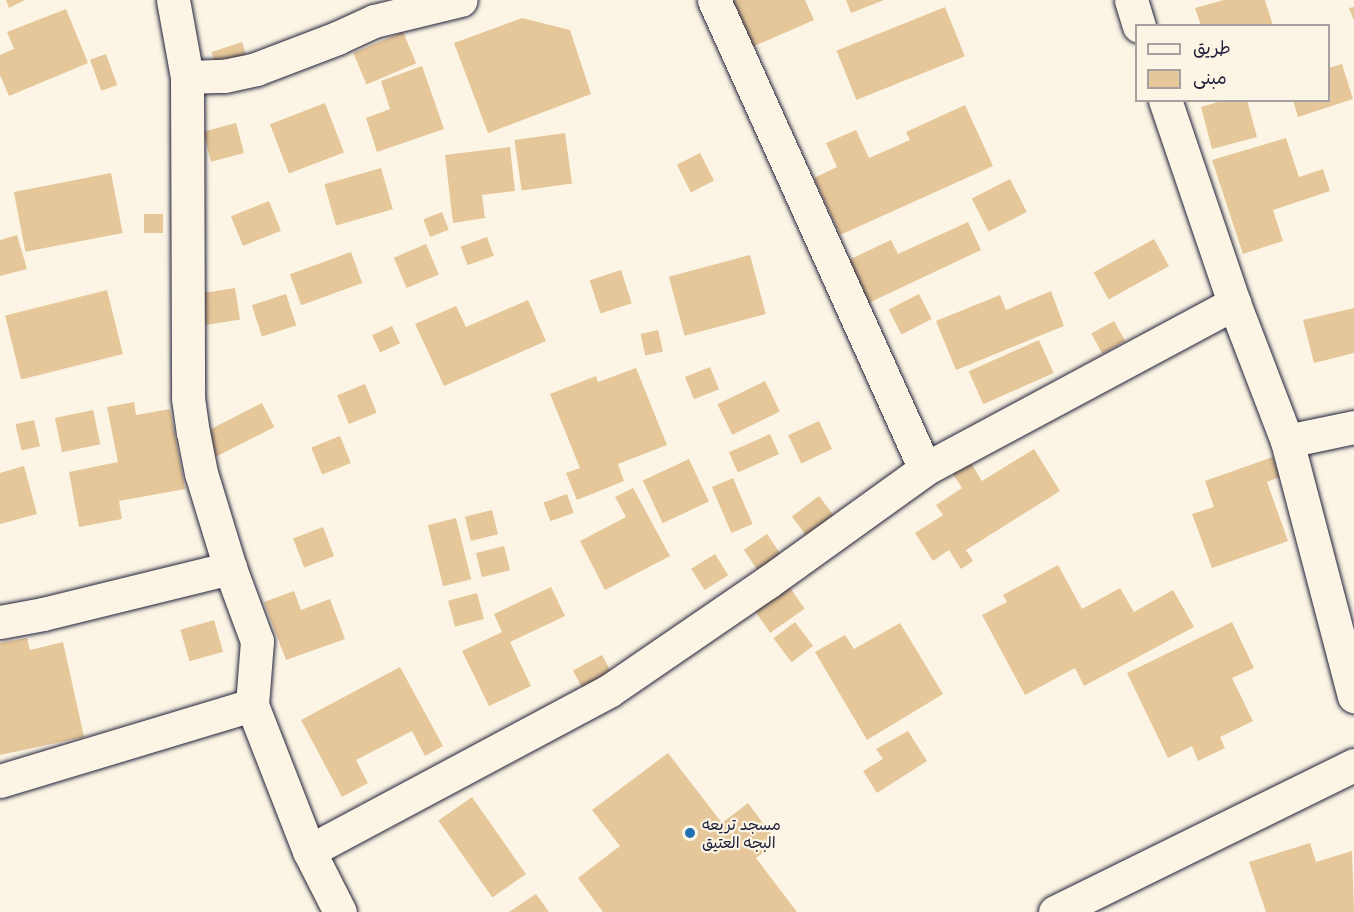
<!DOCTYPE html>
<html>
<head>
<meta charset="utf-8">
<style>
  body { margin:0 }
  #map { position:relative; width:1354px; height:912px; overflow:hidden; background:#fcf5e5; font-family:Delius,"Playpen Sans Arabic",sans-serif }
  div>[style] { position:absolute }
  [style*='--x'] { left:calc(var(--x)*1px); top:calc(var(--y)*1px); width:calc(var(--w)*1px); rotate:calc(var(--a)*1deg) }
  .building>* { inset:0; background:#e6c799; transform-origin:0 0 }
  .roads { filter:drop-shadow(0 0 2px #22223b) drop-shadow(0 0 2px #22223b) }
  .minor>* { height:33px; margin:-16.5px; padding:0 16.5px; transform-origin:16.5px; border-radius:16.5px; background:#fcf5e5 }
  .dots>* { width:16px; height:16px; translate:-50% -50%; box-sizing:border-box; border:3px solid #fcf5e5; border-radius:50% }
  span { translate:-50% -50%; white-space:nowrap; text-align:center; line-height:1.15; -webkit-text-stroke:4.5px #fcf5e5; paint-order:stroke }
  .poi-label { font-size:16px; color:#22223b }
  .left { translate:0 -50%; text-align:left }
  .legend { position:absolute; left:1135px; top:24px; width:195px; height:78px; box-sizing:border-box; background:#fcf5e5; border:2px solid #a5a1a1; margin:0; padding:8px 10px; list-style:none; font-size:18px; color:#22223b }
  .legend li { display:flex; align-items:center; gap:12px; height:30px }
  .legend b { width:30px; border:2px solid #a5a1a1 }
</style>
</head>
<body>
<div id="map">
  <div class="building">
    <div style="clip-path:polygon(6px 0,25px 0,9px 8px)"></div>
    <div style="clip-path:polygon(731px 0,805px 0,814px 20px,752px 47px)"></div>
    <div style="clip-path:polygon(846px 0,884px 0,851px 13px)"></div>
    <div style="clip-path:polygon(1224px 0,1265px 0,1273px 26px,1201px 26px,1195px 8px)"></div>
    <div style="left:945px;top:7px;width:53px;height:117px;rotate:68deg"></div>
    <div style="clip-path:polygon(1354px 7px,1354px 21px,1349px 8px)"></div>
    <div style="clip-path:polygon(66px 9px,88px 63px,9px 96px,0 75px,0 55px,14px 49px,7px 32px)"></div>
    <div style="clip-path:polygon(522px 18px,570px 30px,591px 94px,488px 133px,454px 43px)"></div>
    <div style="left:403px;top:32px;width:34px;height:54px;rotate:67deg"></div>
    <div style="left:242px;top:42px;width:19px;height:32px;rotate:72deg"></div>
    <div style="left:106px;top:54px;width:33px;height:17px;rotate:70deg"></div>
    <div style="clip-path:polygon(1342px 64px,1353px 99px,1298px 117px,1293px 100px,1328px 100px,1328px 68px)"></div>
    <div style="clip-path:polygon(422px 66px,444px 129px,377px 152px,366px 118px,390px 109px,381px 81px)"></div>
    <div style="clip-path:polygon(1225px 100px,1247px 100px,1257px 137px,1212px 149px,1201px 107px)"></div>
    <div style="left:325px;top:103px;width:53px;height:59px;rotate:69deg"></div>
    <div style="clip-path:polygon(965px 105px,993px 166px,840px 235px,814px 178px,837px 167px,826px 143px,856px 130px,869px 158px,910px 140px,906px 132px)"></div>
    <div style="left:236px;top:123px;width:31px;height:34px;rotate:75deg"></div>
    <div style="left:565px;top:133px;width:51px;height:51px;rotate:82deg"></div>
    <div style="clip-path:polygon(1286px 138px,1299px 177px,1323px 169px,1330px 191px,1273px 210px,1283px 241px,1243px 254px,1212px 160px)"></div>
    <div style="clip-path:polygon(510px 147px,515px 191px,482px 195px,485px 218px,453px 223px,445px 155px)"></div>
    <div style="left:700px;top:153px;width:31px;height:26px;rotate:63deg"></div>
    <div style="left:381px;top:168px;width:43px;height:59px;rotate:74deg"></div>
    <div style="left:111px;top:173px;width:61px;height:99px;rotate:79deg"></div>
    <div style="left:1010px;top:179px;width:37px;height:43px;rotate:63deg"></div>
    <div style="left:269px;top:201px;width:32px;height:41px;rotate:68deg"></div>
    <div style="left:442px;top:212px;width:19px;height:20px;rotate:69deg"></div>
    <div style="left:163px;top:214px;width:19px;height:19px;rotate:90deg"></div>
    <div style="clip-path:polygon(968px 222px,981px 250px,860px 307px,840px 264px,891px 240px,898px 254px)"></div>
    <div style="clip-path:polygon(17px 235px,27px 269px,0 276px,0 240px)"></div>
    <div style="left:487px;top:237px;width:20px;height:28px;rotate:70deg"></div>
    <div style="left:1154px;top:239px;width:31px;height:69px;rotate:61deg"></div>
    <div style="left:426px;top:244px;width:33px;height:35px;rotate:67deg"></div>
    <div style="left:351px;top:252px;width:33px;height:65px;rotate:70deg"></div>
    <div style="left:750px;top:255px;width:61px;height:84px;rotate:75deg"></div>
    <div style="left:621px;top:270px;width:35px;height:33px;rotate:72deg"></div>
    <div style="left:235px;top:288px;width:32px;height:34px;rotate:81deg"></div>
    <div style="left:107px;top:290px;width:66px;height:105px;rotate:76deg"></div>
    <div style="clip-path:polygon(1051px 291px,1064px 326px,956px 370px,936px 321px,1000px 295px,1006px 310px)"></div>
    <div style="left:286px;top:294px;width:33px;height:36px;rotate:72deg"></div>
    <div style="left:919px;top:294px;width:28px;height:34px;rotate:63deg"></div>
    <div style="clip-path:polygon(528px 300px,546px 341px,444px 386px,415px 324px,456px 306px,466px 327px)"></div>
    <div style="clip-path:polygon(1354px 308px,1354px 353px,1314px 363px,1303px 320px)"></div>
    <div style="left:1114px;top:321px;width:23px;height:26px;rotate:61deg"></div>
    <div style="left:392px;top:326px;width:19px;height:22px;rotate:65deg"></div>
    <div style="left:658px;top:330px;width:22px;height:18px;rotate:77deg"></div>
    <div style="left:1039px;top:340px;width:36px;height:77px;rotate:66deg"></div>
    <div style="left:710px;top:367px;width:24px;height:27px;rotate:68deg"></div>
    <div style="clip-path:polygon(636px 368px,667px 445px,618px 464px,624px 481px,577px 500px,566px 473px,580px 468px,550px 394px,596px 376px,598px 382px)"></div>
    <div style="left:765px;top:381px;width:34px;height:53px;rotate:64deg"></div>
    <div style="left:365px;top:384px;width:31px;height:30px;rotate:68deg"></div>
    <div style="clip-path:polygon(134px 402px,136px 415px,170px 409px,185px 489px,119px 501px,122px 519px,79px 527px,69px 472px,118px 462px,107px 407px)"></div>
    <div style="left:262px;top:403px;width:27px;height:65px;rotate:63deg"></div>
    <div style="left:93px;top:410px;width:35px;height:39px;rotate:78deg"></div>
    <div style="left:34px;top:420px;width:27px;height:19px;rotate:77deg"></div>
    <div style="left:819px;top:421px;width:31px;height:34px;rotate:65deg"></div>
    <div style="left:770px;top:434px;width:22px;height:45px;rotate:66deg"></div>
    <div style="left:340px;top:436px;width:29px;height:31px;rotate:68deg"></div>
    <div style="clip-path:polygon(1034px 449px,1060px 491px,966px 550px,973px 561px,961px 569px,949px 550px,933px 561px,915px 533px,943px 515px,936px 505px,962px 488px,951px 471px,969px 460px,982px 481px)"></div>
    <div style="clip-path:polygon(1273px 457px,1280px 477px,1267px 482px,1288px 541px,1212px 568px,1192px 514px,1214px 507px,1205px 481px)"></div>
    <div style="left:689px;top:459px;width:47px;height:51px;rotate:65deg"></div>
    <div style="clip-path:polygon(24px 466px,37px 514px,0 524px,0 473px)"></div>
    <div style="left:733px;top:478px;width:50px;height:23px;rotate:67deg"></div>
    <div style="clip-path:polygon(633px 488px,670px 556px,605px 590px,580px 541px,626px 517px,615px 497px)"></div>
    <div style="left:567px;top:494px;width:20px;height:25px;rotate:70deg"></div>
    <div style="left:819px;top:496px;width:26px;height:34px;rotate:53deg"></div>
    <div style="left:492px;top:510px;width:25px;height:28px;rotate:76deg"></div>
    <div style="left:456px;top:518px;width:63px;height:29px;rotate:76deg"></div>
    <div style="left:323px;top:527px;width:31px;height:32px;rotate:69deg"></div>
    <div style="left:767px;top:534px;width:25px;height:28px;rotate:56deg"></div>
    <div style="left:504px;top:546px;width:25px;height:29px;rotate:76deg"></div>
    <div style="left:715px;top:554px;width:25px;height:28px;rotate:58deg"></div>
    <div style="clip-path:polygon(1058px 565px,1082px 609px,1120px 588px,1134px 612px,1173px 590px,1194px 627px,1084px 686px,1075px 668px,1025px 695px,982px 615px,1007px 602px,1003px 595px)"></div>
    <div style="left:788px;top:585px;width:29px;height:42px;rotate:55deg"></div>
    <div style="clip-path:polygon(551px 587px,565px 616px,510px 642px,531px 686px,489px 706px,462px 651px,502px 632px,494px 614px)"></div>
    <div style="clip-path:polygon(294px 591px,301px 610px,330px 599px,345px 639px,286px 660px,264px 602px)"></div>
    <div style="left:477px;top:593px;width:27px;height:30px;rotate:75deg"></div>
    <div style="left:214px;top:620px;width:33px;height:35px;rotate:74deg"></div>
    <div style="left:795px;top:622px;width:30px;height:27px;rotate:53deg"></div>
    <div style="clip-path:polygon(1232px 622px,1254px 668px,1232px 678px,1253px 721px,1220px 737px,1225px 748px,1198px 761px,1192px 746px,1168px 758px,1127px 673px)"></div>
    <div style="clip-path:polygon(900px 623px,943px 694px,867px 740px,815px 652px,845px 635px,854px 649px)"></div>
    <div style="clip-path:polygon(27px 638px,30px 650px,63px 642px,84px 737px,0 755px,0 643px)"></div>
    <div style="left:602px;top:655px;width:21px;height:33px;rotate:62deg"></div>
    <div style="clip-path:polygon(400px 667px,443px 746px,425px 756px,412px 731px,356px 760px,368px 783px,342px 797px,301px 720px)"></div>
    <div style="clip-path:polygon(908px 731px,927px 761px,877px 793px,863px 771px,883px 759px,876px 749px)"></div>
    <div style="clip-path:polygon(668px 753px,722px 823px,748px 803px,777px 842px,756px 858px,797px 912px,603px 912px,578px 878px,620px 846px,592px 810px)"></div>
    <div style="left:472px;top:797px;width:94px;height:41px;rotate:55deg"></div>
    <div style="clip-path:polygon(1310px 843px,1316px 862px,1352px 851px,1354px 912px,1266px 912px,1249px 862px)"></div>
    <div style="clip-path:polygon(536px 894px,549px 912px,509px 912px)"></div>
  </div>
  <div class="roads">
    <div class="minor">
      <div style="--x:173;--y:0;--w:78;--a:79.7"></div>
      <div style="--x:187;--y:77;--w:321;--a:89.8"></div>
      <div style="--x:188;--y:398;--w:34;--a:82"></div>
      <div style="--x:193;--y:432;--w:42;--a:79"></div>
      <div style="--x:201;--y:473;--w:99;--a:73"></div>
      <div style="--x:230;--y:568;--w:78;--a:69.7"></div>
      <div style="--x:257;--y:641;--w:64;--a:94.5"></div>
      <div style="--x:252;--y:705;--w:157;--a:68.7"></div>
      <div style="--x:309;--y:851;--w:68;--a:63.1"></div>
      <div style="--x:714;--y:0;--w:514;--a:65.78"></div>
      <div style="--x:1131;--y:0;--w:27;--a:73"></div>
      <div style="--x:187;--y:77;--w:37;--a:-2"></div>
      <div style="--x:224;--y:76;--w:33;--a:-12"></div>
      <div style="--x:256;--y:69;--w:87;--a:-20.9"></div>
      <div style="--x:337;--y:38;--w:41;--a:-24.7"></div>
      <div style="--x:374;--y:21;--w:89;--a:-13.6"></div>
      <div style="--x:1165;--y:100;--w:214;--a:71.2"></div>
      <div style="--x:1234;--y:303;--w:148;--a:69"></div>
      <div style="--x:1287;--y:441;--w:264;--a:75.3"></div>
      <div style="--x:1287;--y:441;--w:68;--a:-11.8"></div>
      <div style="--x:0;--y:622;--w:44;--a:-10.5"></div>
      <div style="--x:43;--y:614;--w:193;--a:-13.8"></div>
      <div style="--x:0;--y:781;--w:263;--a:-16.8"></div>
      <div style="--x:309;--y:851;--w:341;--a:-28.1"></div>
      <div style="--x:610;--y:690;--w:191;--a:-34.4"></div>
      <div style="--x:768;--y:582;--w:193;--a:-35.7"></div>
      <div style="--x:925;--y:469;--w:351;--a:-28.2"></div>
      <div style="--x:1055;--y:912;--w:333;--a:-26.2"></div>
    </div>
  </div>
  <div class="dots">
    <div style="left:690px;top:833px;background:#1f6fb2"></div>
  </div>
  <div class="poi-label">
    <span class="left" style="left:702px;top:833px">مسجد تريعه<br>البجه العتيق</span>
  </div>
  <ul class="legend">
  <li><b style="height:8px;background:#fcf5e5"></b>طريق</li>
  <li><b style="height:16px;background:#e6c799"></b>مبنى</li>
  </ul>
</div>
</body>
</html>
